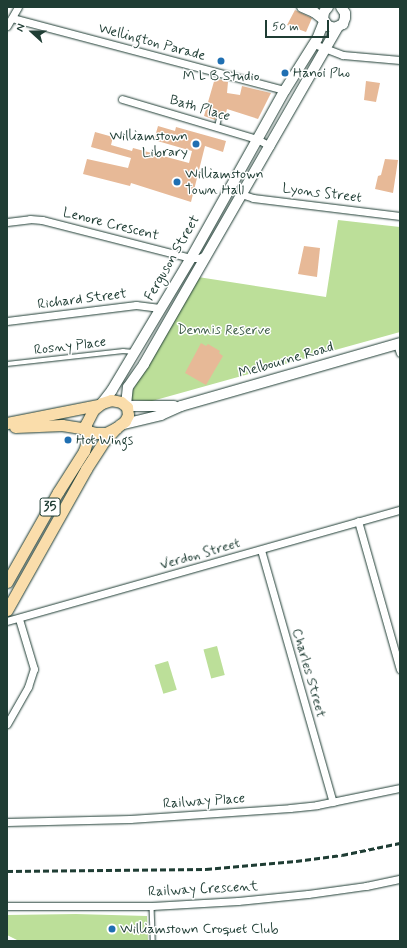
<!DOCTYPE html>
<html>
<head>
<meta charset="utf-8">
<style>
  body { margin:0 }
  #map { position:relative; width:407px; height:948px; overflow:hidden; background:#fff; font-family:Mynerve,sans-serif }
  div>[style] { position:absolute }
  [style*='--x'] { left:calc(var(--x)*1px); top:calc(var(--y)*1px); width:calc(var(--w)*1px); rotate:calc(var(--a)*1deg) }
  .green>* { inset:0; background:#bcdf99; transform-origin:0 0 }
  .building>* { inset:0; background:#e7b997 }
  .roads { filter:drop-shadow(0 0 1px #1f3d34) drop-shadow(0 0 1px #1f3d34) }
  .lane>* { height:3.5px; margin:-1.75px; padding:0 1.75px; transform-origin:1.75px; border-radius:1.75px; background:#fff }
  .street>* { height:7px; margin:-3.5px; padding:0 3.5px; transform-origin:3.5px; border-radius:3.5px; background:#fff }
  .secondary>* { height:10px; margin:-5px; padding:0 5px; transform-origin:5px; border-radius:5px; background:#fff }
  .primary>* { height:11px; margin:-5.5px; padding:0 5.5px; transform-origin:5.5px; border-radius:5.5px; background:#faddab }
  .rail>* { height:2.5px; margin-top:-1.25px; transform-origin:0; background:repeating-linear-gradient(90deg,#1f3d34 0 6px,transparent 0 9px) }
  .dots>* { width:11px; height:11px; translate:-50% -50%; box-sizing:border-box; border:2px solid #fff; border-radius:50% }
  span { translate:-50% -50%; white-space:nowrap; text-align:center; line-height:1.15; -webkit-text-stroke:3px #fff; paint-order:stroke }
  .shield-label span { padding:1px 3px; background:#fff; border:1px solid; border-radius:3px; -webkit-text-stroke-width:0 }
  .shield-label { font-size:13px; color:#1f3d34; font-weight:700 }
  .street-label { font-size:14px; color:#1f3d34 }
  .poi-label { font-size:14px; color:#1f3d34 }
  .left { translate:0 -50%; text-align:left }
  .right { translate:-100% -50%; text-align:right }
  .park-label { font-size:14px; color:#3e5d48 }
  .frame { position:absolute; inset:0; border:8px solid #1f3d34; pointer-events:none }
  .north { position:absolute; left:12px; top:12px; width:40px; height:40px; -webkit-text-stroke:3px #fff; paint-order:stroke; rotate:291deg; font-size:11px; font-weight:700; line-height:16px; text-align:center; color:#1f3d34 }
  .north::after { content:''; display:block; margin:auto; width:14px; height:18px; background:#1f3d34; clip-path:polygon(50% 0,100% 100%,50% 72%,0 100%) }
  .scale { position:absolute; left:265px; top:20px; width:64px; height:18px; box-sizing:border-box; border:2px solid #1f3d34; border-top:0; padding-left:5px; font-size:12px; line-height:14px; white-space:nowrap; color:#1f3d34; -webkit-text-stroke:3px #fff; paint-order:stroke }
</style>
</head>
<body>
<div id="map">
  <div class="green">
    <div style="clip-path:polygon(338px 220px,400px 227px,400px 332px,152px 401px,131px 400px,131px 393px,198px 277px,326px 297px)"></div>
    <div style="left:217px;top:646px;width:30px;height:14px;rotate:75deg"></div>
    <div style="left:168px;top:661px;width:30px;height:14px;rotate:73deg"></div>
    <div style="clip-path:polygon(76px 914px,147px 916px,148px 941px,19px 941px,7px 935px,7px 915px)"></div>
  </div>
  <div class="building">
    <div style="clip-path:polygon(295px 10px,312px 18px,306px 32px,287px 25px)"></div>
    <div style="clip-path:polygon(215px 78px,228px 82px,227px 93px,240px 95px,242px 86px,271px 93px,258px 119px,227px 109px,225px 117px,217px 114px,215px 120px,204px 116px)"></div>
    <div style="clip-path:polygon(366px 81px,380px 83px,376px 102px,364px 100px)"></div>
    <div style="clip-path:polygon(158px 126px,175px 131px,176px 127px,226px 141px,223px 152px,205px 146px,191px 202px,131px 183px,130px 186px,83px 174px,87px 159px,128px 168px,131px 158px,91px 147px,95px 132px,113px 137px,111px 145px,132px 151px,133px 148px,189px 163px,192px 151px,154px 140px)"></div>
    <div style="clip-path:polygon(385px 159px,398px 160px,393px 193px,375px 189px,378px 176px,381px 175px)"></div>
    <div style="clip-path:polygon(304px 246px,320px 248px,317px 277px,298px 274px)"></div>
    <div style="clip-path:polygon(201px 343px,206px 346px,208px 344px,220px 351px,219px 353px,223px 356px,206px 385px,185px 373px)"></div>
  </div>
  <div class="roads">
    <div class="lane">
      <div style="--x:217;--y:127;--w:9;--a:-77"></div>
      <div style="--x:7;--y:364;--w:117;--a:-6.4"></div>
      <div style="--x:123;--y:351;--w:11;--a:5"></div>
      <div style="--x:152;--y:906;--w:35;--a:88"></div>
    </div>
    <div class="street">
      <div style="--x:12;--y:18;--w:282;--a:14.8"></div>
      <div style="--x:7;--y:26;--w:22;--a:-60"></div>
      <div style="--x:314;--y:44;--w:31;--a:21"></div>
      <div style="--x:343;--y:55;--w:57;--a:5"></div>
      <div style="--x:122;--y:99;--w:141;--a:16.5"></div>
      <div style="--x:257;--y:139;--w:15;--a:28"></div>
      <div style="--x:241;--y:194;--w:13;--a:18"></div>
      <div style="--x:253;--y:198;--w:148;--a:7"></div>
      <div style="--x:7;--y:222;--w:23;--a:-7"></div>
      <div style="--x:30;--y:219;--w:12;--a:5"></div>
      <div style="--x:42;--y:220;--w:154;--a:14.3"></div>
      <div style="--x:191;--y:258;--w:8;--a:0"></div>
      <div style="--x:199;--y:258;--w:9;--a:-27"></div>
      <div style="--x:7;--y:321;--w:130;--a:-7.1"></div>
      <div style="--x:136;--y:305;--w:24;--a:7"></div>
      <div style="--x:397;--y:344;--w:9;--a:72"></div>
      <div style="--x:358;--y:521;--w:154;--a:74.2"></div>
      <div style="--x:261;--y:550;--w:262;--a:74.1"></div>
      <div style="--x:7;--y:621;--w:408;--a:-15.8"></div>
      <div style="--x:7;--y:724;--w:43;--a:-60.4"></div>
      <div style="--x:28;--y:687;--w:19;--a:-72"></div>
      <div style="--x:34;--y:669;--w:52;--a:-106.7"></div>
      <div style="--x:7;--y:822;--w:123;--a:-1.4"></div>
      <div style="--x:130;--y:819;--w:160;--a:-3.9"></div>
      <div style="--x:290;--y:808;--w:27;--a:-6"></div>
      <div style="--x:317;--y:805;--w:85;--a:-11.6"></div>
      <div style="--x:7;--y:906;--w:145;--a:0"></div>
      <div style="--x:152;--y:906;--w:86;--a:-3.3"></div>
      <div style="--x:238;--y:901;--w:70;--a:-5.7"></div>
      <div style="--x:308;--y:894;--w:59;--a:-7.9"></div>
      <div style="--x:366;--y:886;--w:35;--a:-12"></div>
    </div>
    <div class="secondary">
      <div style="--x:302;--y:7;--w:13;--a:23"></div>
      <div style="--x:314;--y:12;--w:11;--a:38"></div>
      <div style="--x:328;--y:7;--w:6;--a:129"></div>
      <div style="--x:324;--y:12;--w:7;--a:98"></div>
      <div style="--x:323;--y:19;--w:9;--a:54"></div>
      <div style="--x:328;--y:26;--w:7;--a:16"></div>
      <div style="--x:335;--y:28;--w:9;--a:-27"></div>
      <div style="--x:343;--y:24;--w:6;--a:-72"></div>
      <div style="--x:345;--y:18;--w:5;--a:-90"></div>
      <div style="--x:345;--y:13;--w:7;--a:-124"></div>
      <div style="--x:102;--y:403;--w:16;--a:-52"></div>
      <div style="--x:112;--y:390;--w:154;--a:-59.1"></div>
      <div style="--x:191;--y:258;--w:193;--a:-60.8"></div>
      <div style="--x:285;--y:90;--w:60;--a:-57.9"></div>
      <div style="--x:317;--y:39;--w:18;--a:-68"></div>
      <div style="--x:126;--y:405;--w:18;--a:-84"></div>
      <div style="--x:128;--y:387;--w:28;--a:-55"></div>
      <div style="--x:144;--y:364;--w:389;--a:-60.1"></div>
      <div style="--x:126;--y:406;--w:48;--a:0"></div>
      <div style="--x:120;--y:425;--w:42;--a:-13.7"></div>
      <div style="--x:161;--y:415;--w:22;--a:-24"></div>
      <div style="--x:181;--y:406;--w:228;--a:-16"></div>
    </div>
    <div class="primary">
      <div style="--x:111;--y:400;--w:10;--a:11"></div>
      <div style="--x:121;--y:402;--w:8;--a:40"></div>
      <div style="--x:127;--y:407;--w:8;--a:83"></div>
      <div style="--x:128;--y:415;--w:7;--a:117"></div>
      <div style="--x:125;--y:421;--w:11;--a:142"></div>
      <div style="--x:116;--y:428;--w:11;--a:153"></div>
      <div style="--x:106;--y:433;--w:10;--a:180"></div>
      <div style="--x:96;--y:433;--w:8;--a:-166"></div>
      <div style="--x:88;--y:431;--w:3;--a:-135"></div>
      <div style="--x:86;--y:429;--w:5;--a:-90"></div>
      <div style="--x:86;--y:424;--w:16;--a:-63"></div>
      <div style="--x:93;--y:410;--w:11;--a:-38"></div>
      <div style="--x:102;--y:403;--w:9;--a:-18"></div>
      <div style="--x:7;--y:423;--w:93;--a:-11.2"></div>
      <div style="--x:15;--y:427;--w:47;--a:-2.4"></div>
      <div style="--x:62;--y:425;--w:24;--a:9"></div>
      <div style="--x:7;--y:582;--w:103;--a:-60.5"></div>
      <div style="--x:58;--y:492;--w:49;--a:-57.6"></div>
      <div style="--x:84;--y:451;--w:13;--a:-72"></div>
      <div style="--x:88;--y:439;--w:9;--a:-96"></div>
      <div style="--x:7;--y:610;--w:162;--a:-60.7"></div>
      <div style="--x:86;--y:469;--w:33;--a:-57"></div>
      <div style="--x:104;--y:441;--w:18;--a:-47"></div>
    </div>
  </div>
  <div class="rail">
    <div style="--x:7;--y:871;--w:199;--a:-0.6"></div>
    <div style="--x:206;--y:869;--w:90;--a:-5.1"></div>
    <div style="--x:296;--y:861;--w:46;--a:-7.4"></div>
    <div style="--x:342;--y:855;--w:59;--a:-11.7"></div>
  </div>
  <div class="dots">
    <div style="left:221px;top:61px;background:#1f6fb2"></div>
    <div style="left:285px;top:73px;background:#1f6fb2"></div>
    <div style="left:196px;top:144px;background:#1f6fb2"></div>
    <div style="left:177px;top:182px;background:#1f6fb2"></div>
    <div style="left:68px;top:440px;background:#1f6fb2"></div>
    <div style="left:112px;top:929px;background:#1f6fb2"></div>
  </div>
  <div class="shield-label">
    <span style="left:50px;top:507px">35</span>
  </div>
  <div class="street-label">
    <span style="left:152px;top:42px;rotate:15deg">Wellington Parade</span>
    <span style="left:200px;top:108px;rotate:16deg">Bath Place</span>
    <span style="left:322px;top:193px;rotate:7deg">Lyons Street</span>
    <span style="left:111px;top:224px;rotate:14deg">Lenore Crescent</span>
    <span style="left:172px;top:258px;rotate:-60deg">Ferguson Street</span>
    <span style="left:82px;top:299px;rotate:-7deg">Richard Street</span>
    <span style="left:70px;top:346px;rotate:-7deg">Rosny Place</span>
    <span style="left:286px;top:360px;rotate:-16deg">Melbourne Road</span>
    <span style="left:200px;top:554px;rotate:-16deg">Verdon Street</span>
    <span style="left:309px;top:673px;rotate:74deg">Charles Street</span>
    <span style="left:204px;top:801px;rotate:-4deg">Railway Place</span>
    <span style="left:203px;top:889px;rotate:-3deg">Railway Crescent</span>
  </div>
  <div class="poi-label">
    <span class="left" style="left:293px;top:73px">Hanoi Pho</span>
    <span style="left:221px;top:76px">M L B Studio</span>
    <span class="right" style="left:188px;top:144px">Williamstown<br>Library</span>
    <span class="left" style="left:185px;top:182px">Williamstown<br>Town Hall</span>
    <span class="left" style="left:76px;top:440px">Hot Wings</span>
    <span class="left" style="left:120px;top:929px">Williamstown Croquet Club</span>
  </div>
  <div class="park-label">
    <span style="left:224px;top:330px">Dennis Reserve</span>
  </div>
  <div class="frame"></div>
  <div class="north">N</div>
  <div class="scale">50 m</div>
</div>
</body>
</html>
